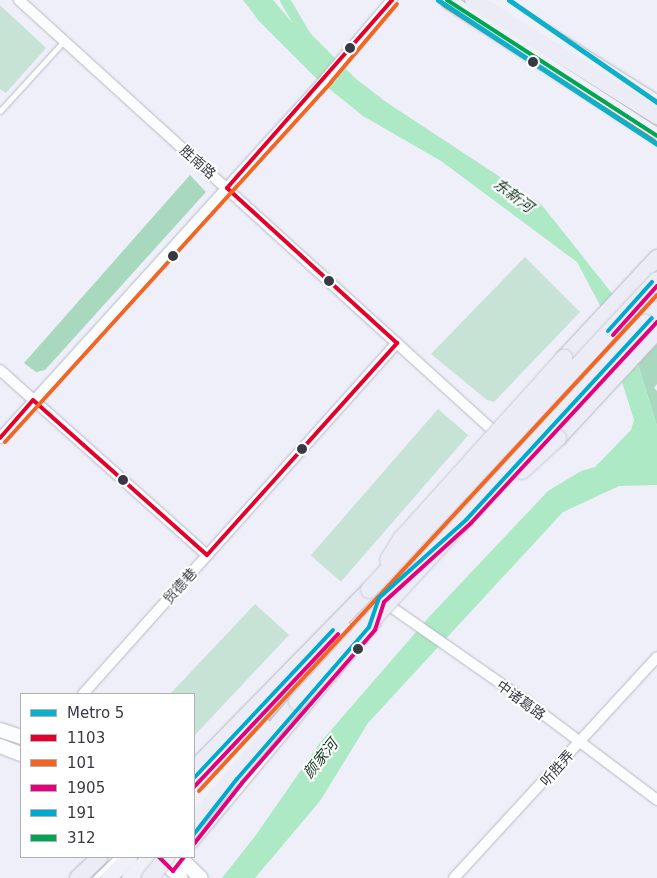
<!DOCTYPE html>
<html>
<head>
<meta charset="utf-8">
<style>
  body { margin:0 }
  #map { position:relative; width:657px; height:878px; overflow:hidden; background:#eeeff9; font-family:"DejaVu Sans","Noto Sans SC",sans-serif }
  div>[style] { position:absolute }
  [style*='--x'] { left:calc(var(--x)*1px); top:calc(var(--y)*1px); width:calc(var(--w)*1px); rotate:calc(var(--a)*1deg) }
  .green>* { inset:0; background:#c7e3d5; transform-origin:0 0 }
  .forest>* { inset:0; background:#a8d8be }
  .water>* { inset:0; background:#ace9c4 }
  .canal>* { height:10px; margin:-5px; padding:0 5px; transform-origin:5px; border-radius:5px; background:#ace9c4 }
  .roads { filter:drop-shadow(0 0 1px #b8b8c3) drop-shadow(0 0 1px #b8b8c3) }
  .service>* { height:5px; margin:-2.5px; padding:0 2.5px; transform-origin:2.5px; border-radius:2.5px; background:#fcfdfe }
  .minor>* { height:10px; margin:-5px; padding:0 5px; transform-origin:5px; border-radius:5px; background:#fcfdfe }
  .secondary>* { height:14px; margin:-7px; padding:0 7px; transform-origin:7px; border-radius:7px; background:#fcfdfe }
  .primary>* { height:15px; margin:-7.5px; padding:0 7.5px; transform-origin:7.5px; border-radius:7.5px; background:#f0f0f8 }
  .trunk>* { height:16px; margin:-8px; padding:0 8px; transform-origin:8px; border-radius:8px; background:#ececf6 }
  .bridges { filter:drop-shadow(0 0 1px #c9cad0) drop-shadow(0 0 1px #c9cad0) }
  .trunk-bridge>* { height:16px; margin:-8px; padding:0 8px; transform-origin:8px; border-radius:8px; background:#ececf6 }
  .bus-1>* { height:4px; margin:-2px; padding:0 2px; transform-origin:2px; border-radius:2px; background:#e4002b }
  .bus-2>* { height:4px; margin:-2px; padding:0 2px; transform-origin:2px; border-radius:2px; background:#f26522 }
  .bus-3>* { height:4px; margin:-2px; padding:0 2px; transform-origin:2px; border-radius:2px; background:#e5007d }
  .bus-4>* { height:4px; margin:-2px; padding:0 2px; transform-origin:2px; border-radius:2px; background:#00a9ce }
  .bus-5>* { height:4px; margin:-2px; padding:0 2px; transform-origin:2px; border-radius:2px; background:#00a651 }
  .metro-1>* { height:5px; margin:-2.5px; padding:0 2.5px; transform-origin:2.5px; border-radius:2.5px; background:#0db0c8 }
  .dots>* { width:14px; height:14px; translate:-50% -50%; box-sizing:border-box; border:2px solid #fff; border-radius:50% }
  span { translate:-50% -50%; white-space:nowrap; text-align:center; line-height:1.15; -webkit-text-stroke:4px #fff; paint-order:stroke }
  .street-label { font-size:14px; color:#393946 }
  .water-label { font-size:15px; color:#0f341e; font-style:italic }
  .legend { position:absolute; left:20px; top:693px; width:175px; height:165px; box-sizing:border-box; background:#fff; border:1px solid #b0b0b5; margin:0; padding:6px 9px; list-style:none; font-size:15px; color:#393946 }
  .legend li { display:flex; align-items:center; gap:10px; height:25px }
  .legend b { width:25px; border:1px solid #b0b0b5 }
</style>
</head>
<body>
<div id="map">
  <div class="green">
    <div style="clip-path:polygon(0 5px,46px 48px,6px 93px,0 89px)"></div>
    <div style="clip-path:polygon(525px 257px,580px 312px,494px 402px,487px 400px,431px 354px)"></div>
    <div style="left:438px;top:409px;width:40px;height:194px;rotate:41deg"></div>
    <div style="clip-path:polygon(255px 604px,289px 635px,194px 736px,194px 694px,170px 694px)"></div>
  </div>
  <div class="forest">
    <div style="clip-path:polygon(190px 175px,206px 192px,45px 370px,36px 372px,24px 363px)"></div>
    <div style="clip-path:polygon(657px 344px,657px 384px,654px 388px,657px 391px,657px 426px,638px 364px)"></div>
  </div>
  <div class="water">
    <div style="clip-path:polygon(243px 0,273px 0,326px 62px,358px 91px,383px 100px,541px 204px,614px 296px,602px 309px,577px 262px,441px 161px,363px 116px,317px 79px,259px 21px)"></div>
    <div style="clip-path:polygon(638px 364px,657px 426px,657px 485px,619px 486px,563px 512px,368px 723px,320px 801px,255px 878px,222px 878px,256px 835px,319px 744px,429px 617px,548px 491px,581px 471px,595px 467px,631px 430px,634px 420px,622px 382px)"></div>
  </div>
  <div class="canal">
    <div style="--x:285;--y:0;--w:42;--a:59.7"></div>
    <div style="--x:306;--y:36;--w:66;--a:45"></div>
    <div style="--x:353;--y:83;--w:31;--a:37"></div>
  </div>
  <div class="roads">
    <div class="service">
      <div style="--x:0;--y:111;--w:95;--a:-47.6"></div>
      <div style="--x:194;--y:844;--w:286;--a:-50.2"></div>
      <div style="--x:95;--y:878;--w:30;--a:-44"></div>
    </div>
    <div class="minor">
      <div style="--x:19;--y:0;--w:648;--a:42.25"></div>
      <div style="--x:0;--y:370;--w:278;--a:41.8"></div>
      <div style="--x:0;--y:438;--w:486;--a:-47.8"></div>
      <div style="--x:326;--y:78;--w:102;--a:-49.8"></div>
      <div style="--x:384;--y:602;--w:169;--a:34.9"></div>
      <div style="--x:523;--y:699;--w:168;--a:37"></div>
      <div style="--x:83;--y:694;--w:471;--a:-48.2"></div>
      <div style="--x:454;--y:878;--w:300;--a:-47.4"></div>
    </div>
    <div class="secondary">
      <div style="--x:0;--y:730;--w:22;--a:18"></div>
      <div style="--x:0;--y:746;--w:22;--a:21"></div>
      <div style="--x:159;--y:857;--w:30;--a:44"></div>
      <div style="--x:179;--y:857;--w:30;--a:44"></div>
    </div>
    <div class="primary">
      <div style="--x:447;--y:0;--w:250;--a:32.9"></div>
      <div style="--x:494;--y:0;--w:193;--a:32.3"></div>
      <div style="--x:194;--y:787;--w:218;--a:-46.9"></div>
      <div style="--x:194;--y:806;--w:106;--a:-48.5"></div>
      <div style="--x:108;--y:878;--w:30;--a:-45"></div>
      <div style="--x:129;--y:878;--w:29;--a:-46"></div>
    </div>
    <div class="trunk">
      <div style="--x:473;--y:0;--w:218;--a:32.2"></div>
      <div style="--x:645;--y:323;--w:18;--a:-49"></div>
      <div style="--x:564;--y:358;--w:137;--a:-47.1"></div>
      <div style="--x:558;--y:438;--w:146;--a:-47.2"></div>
      <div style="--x:194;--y:769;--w:250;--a:-45.6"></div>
      <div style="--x:194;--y:823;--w:159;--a:-49.6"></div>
      <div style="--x:78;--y:878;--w:30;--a:-44"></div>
    </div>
  </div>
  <div class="bridges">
    <div class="trunk-bridge">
      <div style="--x:522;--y:471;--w:49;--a:-42.5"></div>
      <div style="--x:388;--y:560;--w:25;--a:-58"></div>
      <div style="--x:401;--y:539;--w:244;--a:-48"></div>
      <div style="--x:369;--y:590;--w:423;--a:-47.1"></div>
      <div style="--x:297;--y:702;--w:515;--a:-47.44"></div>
      <div style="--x:150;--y:878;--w:27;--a:-51"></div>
    </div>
  </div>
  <div class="bus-1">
    <div style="--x:227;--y:188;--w:250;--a:-48.7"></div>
    <div style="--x:227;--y:188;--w:230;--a:42.4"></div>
    <div style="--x:33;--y:400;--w:233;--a:41.7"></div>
    <div style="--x:0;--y:438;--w:50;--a:-49"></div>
    <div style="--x:207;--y:555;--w:285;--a:-48.1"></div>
  </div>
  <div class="bus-2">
    <div style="--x:444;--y:5;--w:250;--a:32.9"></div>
    <div style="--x:5;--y:442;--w:486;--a:-47.8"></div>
    <div style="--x:331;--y:82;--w:102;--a:-49.8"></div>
    <div style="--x:199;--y:791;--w:675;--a:-47.28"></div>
  </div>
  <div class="bus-3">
    <div style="--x:613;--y:335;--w:66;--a:-48.1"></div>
    <div style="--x:194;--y:787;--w:210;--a:-46.7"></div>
    <div style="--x:194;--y:844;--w:78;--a:-51.8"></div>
    <div style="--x:242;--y:783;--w:203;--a:-49"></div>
    <div style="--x:375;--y:630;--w:29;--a:-72"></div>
    <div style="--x:384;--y:602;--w:118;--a:-42.2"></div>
    <div style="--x:471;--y:523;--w:274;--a:-47.2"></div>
    <div style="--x:159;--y:857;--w:20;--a:45"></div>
    <div style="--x:173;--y:871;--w:18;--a:-52"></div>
  </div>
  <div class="bus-4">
    <div style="--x:608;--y:331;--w:66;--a:-48.1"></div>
    <div style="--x:194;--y:778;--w:203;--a:-46.8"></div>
    <div style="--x:194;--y:834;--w:70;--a:-52"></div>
    <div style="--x:237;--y:779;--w:201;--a:-49"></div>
    <div style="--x:369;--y:627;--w:31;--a:-71"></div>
    <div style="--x:379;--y:598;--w:118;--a:-41.9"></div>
    <div style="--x:467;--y:519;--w:273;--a:-47.4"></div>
  </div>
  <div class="bus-5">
    <div style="--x:447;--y:0;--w:250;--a:32.9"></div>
  </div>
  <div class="metro-1">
    <div style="--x:438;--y:0;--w:262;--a:33.3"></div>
    <div style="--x:509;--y:0;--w:180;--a:34.6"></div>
  </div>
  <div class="dots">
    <div style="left:350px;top:48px;background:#393946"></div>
    <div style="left:533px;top:62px;background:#393946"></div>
    <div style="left:173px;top:256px;background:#393946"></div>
    <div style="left:329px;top:281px;background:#393946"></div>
    <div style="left:302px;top:449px;background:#393946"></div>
    <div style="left:123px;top:480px;background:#393946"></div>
    <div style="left:358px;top:649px;background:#393946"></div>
  </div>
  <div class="street-label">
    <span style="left:198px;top:162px;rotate:42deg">胜南路</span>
    <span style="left:180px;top:586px;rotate:-48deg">贸德巷</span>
    <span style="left:521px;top:700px;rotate:36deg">中诸葛路</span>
    <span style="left:557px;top:768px;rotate:-48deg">听胜弄</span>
  </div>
  <div class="water-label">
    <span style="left:513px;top:196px;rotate:37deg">东新河</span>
    <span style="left:321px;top:759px;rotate:-51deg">颜家河</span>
  </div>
  <ul class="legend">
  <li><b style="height:6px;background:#0db0c8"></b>Metro 5</li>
  <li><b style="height:6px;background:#e4002b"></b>1103</li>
  <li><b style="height:6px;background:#f26522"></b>101</li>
  <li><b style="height:6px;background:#e5007d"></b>1905</li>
  <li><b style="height:6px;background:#00a9ce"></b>191</li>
  <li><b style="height:6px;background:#00a651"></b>312</li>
  </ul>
</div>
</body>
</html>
